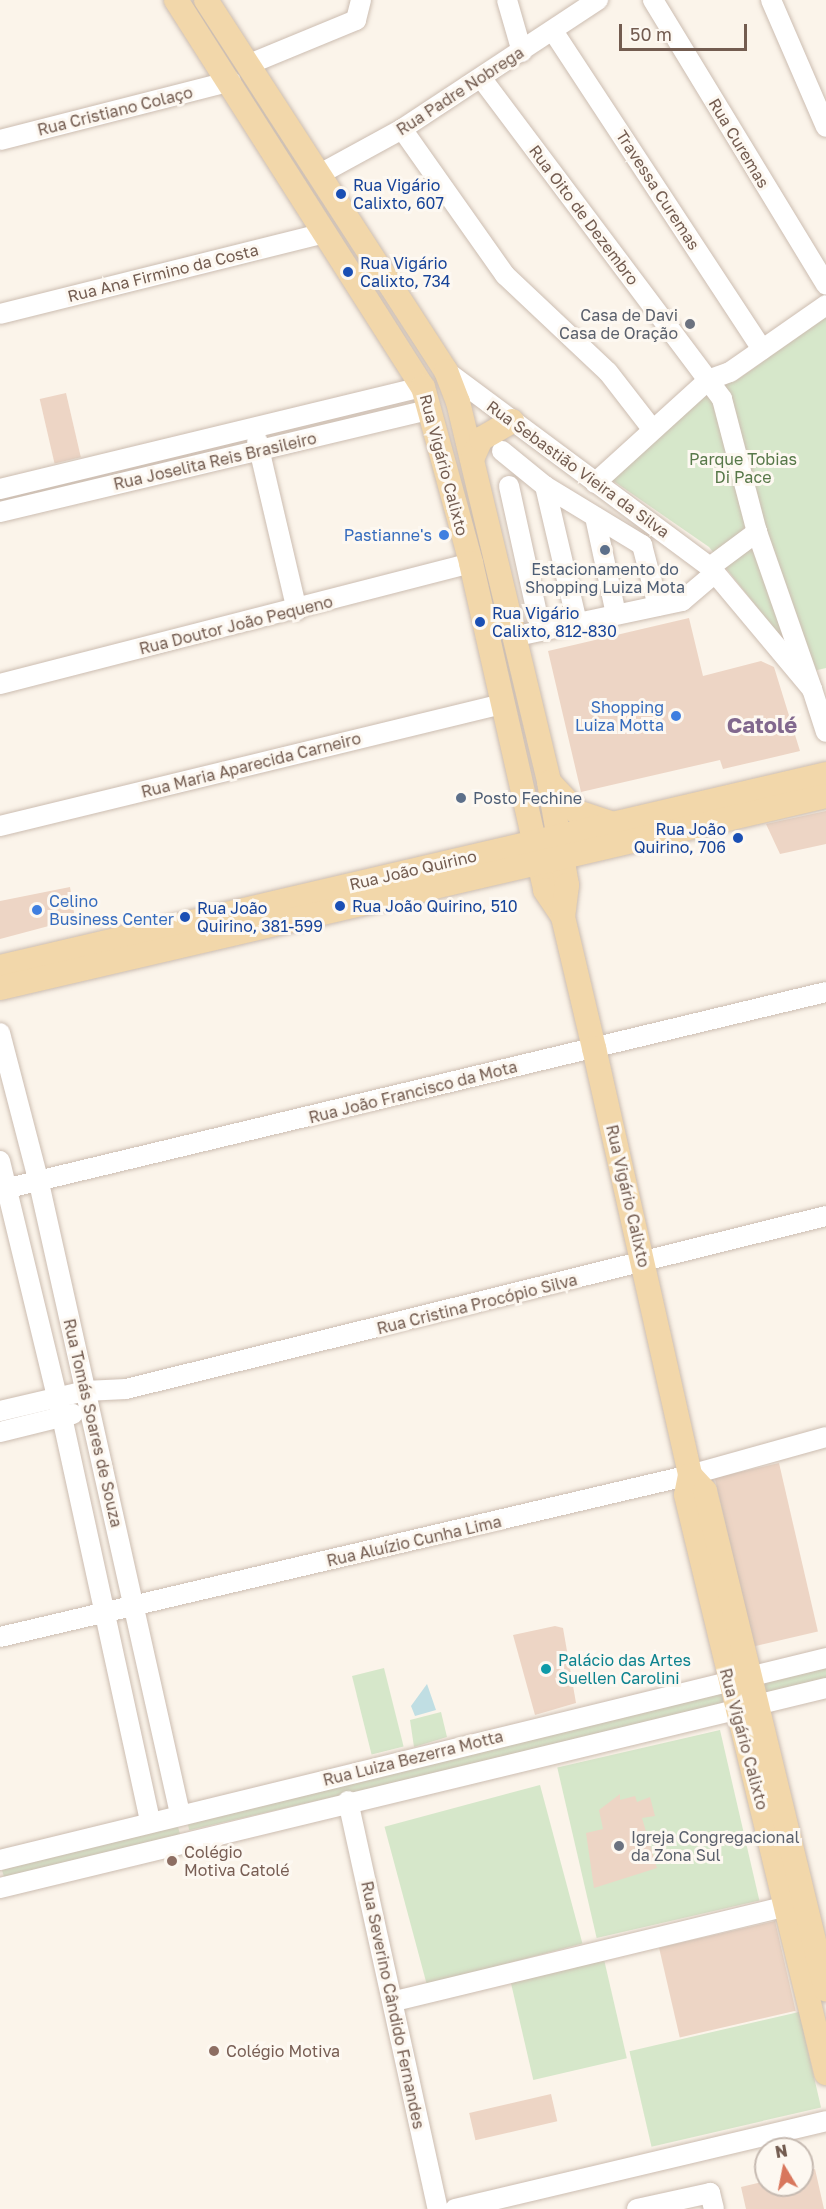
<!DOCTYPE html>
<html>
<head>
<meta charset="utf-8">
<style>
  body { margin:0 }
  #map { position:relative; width:826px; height:2209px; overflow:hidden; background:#fbf4ea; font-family:"Golos Text",sans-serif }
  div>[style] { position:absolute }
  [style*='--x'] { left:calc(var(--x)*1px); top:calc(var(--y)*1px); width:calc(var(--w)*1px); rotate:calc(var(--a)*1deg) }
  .green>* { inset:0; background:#d6e7ca; transform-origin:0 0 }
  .water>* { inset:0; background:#c0dee3 }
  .building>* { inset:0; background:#edd5c5; transform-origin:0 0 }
  .roads { filter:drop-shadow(0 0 2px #ccbdb1) drop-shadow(0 0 2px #ccbdb1) }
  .minor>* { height:20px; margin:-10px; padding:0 10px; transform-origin:10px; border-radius:10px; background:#fff }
  .major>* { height:24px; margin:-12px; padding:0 12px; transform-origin:12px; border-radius:12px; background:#f2d7aa }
  .dots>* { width:16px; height:16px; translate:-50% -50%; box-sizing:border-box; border:3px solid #fdf8f1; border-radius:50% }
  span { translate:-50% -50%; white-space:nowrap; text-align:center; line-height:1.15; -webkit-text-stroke:6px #fdf8f1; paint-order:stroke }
  .street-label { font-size:16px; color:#735c50 }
  .transit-label { font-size:16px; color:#164399 }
  .left { translate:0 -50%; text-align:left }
  .right { translate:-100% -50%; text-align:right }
  .worship-label { font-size:16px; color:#5b616d }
  .park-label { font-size:16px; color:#577849 }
  .shop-label { font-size:16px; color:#366cbe }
  .service-label { font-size:16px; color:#4e5e75 }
  .culture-label { font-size:16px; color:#0d838f }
  .education-label { font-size:16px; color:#785e54 }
  .district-label { font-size:22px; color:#81688e; font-weight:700 }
  .north { position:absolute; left:754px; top:2137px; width:60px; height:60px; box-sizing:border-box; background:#fdf8f1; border:2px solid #c6bab1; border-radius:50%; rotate:350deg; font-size:16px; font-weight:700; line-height:24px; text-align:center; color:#735c50 }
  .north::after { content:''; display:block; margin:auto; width:21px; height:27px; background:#d8775d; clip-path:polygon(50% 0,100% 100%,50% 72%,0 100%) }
  .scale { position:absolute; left:619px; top:24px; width:128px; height:27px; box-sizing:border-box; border:3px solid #735c50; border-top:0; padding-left:8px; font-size:18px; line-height:21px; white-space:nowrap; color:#735c50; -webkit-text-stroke:4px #fdf8f1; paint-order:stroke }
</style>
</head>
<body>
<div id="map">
  <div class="green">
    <div style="clip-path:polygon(826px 317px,826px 668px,809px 672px,709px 547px,612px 480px,707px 388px,737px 380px)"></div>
    <div style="clip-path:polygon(826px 1662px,826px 1683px,760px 1699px,756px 1681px)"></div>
    <div style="left:384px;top:1668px;width:81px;height:33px;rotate:76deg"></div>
    <div style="left:725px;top:1688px;width:18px;height:554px;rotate:77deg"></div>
    <div style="clip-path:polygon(441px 1712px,447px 1737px,414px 1747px,410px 1720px)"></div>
    <div style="left:720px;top:1730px;width:175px;height:167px;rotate:77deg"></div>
    <div style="left:540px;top:1785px;width:164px;height:161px;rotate:75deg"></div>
    <div style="left:176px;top:1820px;width:18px;height:181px;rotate:74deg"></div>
    <div style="left:603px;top:1955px;width:106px;height:96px;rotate:77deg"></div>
    <div style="left:799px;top:2012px;width:98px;height:174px;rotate:77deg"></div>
  </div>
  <div class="water">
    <div style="clip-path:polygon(427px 1684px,436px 1710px,415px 1716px,411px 1706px)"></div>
  </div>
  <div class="building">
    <div style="left:66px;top:393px;width:66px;height:27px;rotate:77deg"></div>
    <div style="clip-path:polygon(689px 618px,703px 676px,761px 661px,774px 667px,800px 751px,723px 769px,720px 760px,581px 792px,548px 651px)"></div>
    <div style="clip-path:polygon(826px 811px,826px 844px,780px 854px,766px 824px)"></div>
    <div style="clip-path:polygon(70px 887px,75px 919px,0 939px,0 901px)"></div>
    <div style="left:779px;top:1463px;width:173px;height:66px;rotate:77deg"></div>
    <div style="clip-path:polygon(555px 1626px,563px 1628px,576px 1703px,535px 1715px,513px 1635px)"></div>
    <div style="clip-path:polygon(620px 1794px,620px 1800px,635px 1796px,637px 1802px,650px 1797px,655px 1816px,642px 1818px,657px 1868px,594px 1888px,586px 1833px,603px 1829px,599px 1810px)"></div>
    <div style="left:775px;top:1921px;width:92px;height:119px;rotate:77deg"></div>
    <div style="left:551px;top:2094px;width:28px;height:84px;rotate:77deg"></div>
    <div style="clip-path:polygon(815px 2169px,824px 2209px,746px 2209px,741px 2187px,766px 2181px,802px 2185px,802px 2172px)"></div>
  </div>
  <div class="roads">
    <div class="minor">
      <div style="--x:507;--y:0;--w:54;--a:73.9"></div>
      <div style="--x:653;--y:0;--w:333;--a:58.7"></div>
      <div style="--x:771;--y:0;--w:138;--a:66.6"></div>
      <div style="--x:553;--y:31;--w:381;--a:56.7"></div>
      <div style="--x:247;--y:65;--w:118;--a:-22.4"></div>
      <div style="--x:356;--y:20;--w:21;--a:-76"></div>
      <div style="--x:482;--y:79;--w:400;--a:53.1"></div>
      <div style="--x:722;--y:399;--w:138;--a:75.3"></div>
      <div style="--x:757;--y:532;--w:166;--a:70.7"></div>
      <div style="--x:402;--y:129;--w:179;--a:54.8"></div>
      <div style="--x:505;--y:275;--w:141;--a:43.3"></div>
      <div style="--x:608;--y:372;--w:72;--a:52.3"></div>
      <div style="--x:0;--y:140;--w:238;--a:-14.3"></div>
      <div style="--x:318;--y:175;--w:96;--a:-28.7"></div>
      <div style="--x:402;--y:129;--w:235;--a:-33.4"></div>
      <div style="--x:0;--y:314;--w:335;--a:-14"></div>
      <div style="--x:446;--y:371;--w:329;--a:36.6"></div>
      <div style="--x:710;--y:567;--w:159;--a:50.1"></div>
      <div style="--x:812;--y:689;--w:45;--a:72"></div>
      <div style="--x:257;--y:440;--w:175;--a:76.8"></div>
      <div style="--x:502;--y:451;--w:55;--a:39.1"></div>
      <div style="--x:545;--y:486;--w:114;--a:31.3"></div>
      <div style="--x:642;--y:545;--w:63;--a:75.3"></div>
      <div style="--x:595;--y:483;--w:153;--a:-42.3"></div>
      <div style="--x:708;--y:380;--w:23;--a:-20"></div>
      <div style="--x:730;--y:372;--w:117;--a:-34.9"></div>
      <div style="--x:509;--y:486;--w:148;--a:77.6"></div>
      <div style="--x:545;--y:486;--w:140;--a:76.8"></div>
      <div style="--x:0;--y:489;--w:435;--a:-13.6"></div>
      <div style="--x:0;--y:512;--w:441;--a:-13.4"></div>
      <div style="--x:595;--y:517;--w:99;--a:77.8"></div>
      <div style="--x:710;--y:567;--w:59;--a:-36.7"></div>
      <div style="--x:517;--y:636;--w:169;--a:-12"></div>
      <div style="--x:682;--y:601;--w:43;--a:-40.3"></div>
      <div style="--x:0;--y:684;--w:486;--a:-14.4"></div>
      <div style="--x:0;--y:826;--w:517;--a:-13.66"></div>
      <div style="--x:0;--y:1033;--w:155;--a:75.4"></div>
      <div style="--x:39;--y:1183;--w:647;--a:77.4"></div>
      <div style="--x:0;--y:1161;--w:263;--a:76.4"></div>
      <div style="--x:62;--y:1417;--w:414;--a:77.7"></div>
      <div style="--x:0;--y:1190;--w:849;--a:-13.48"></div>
      <div style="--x:0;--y:1411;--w:87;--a:-13.2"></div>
      <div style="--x:85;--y:1391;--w:41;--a:-2.8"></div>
      <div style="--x:126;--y:1389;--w:721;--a:-13.88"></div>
      <div style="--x:0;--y:1432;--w:75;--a:-13.9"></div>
      <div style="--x:0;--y:1637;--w:709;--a:-13.21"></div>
      <div style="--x:690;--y:1475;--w:141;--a:-15.6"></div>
      <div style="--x:348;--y:1801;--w:418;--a:77.6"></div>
      <div style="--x:0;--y:1860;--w:850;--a:-13.74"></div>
      <div style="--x:0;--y:1888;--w:850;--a:-13.61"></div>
      <div style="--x:395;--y:2001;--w:417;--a:-13.6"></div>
      <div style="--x:455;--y:2209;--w:381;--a:-13.3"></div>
      <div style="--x:637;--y:2209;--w:75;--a:-12.4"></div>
      <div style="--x:710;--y:2193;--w:16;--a:76"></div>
    </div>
    <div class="major">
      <div style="--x:176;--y:0;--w:459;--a:57.5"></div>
      <div style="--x:423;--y:387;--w:182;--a:74.7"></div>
      <div style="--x:471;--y:563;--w:335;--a:77.2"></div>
      <div style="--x:545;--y:890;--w:32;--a:56"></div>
      <div style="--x:563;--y:917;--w:135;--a:76.7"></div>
      <div style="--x:594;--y:1048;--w:438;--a:77.3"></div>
      <div style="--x:690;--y:1475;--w:20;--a:101"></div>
      <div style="--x:686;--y:1495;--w:595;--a:76.38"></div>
      <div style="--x:206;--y:0;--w:442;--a:57.1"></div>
      <div style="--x:446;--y:371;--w:33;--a:69"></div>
      <div style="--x:458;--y:402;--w:391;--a:76.5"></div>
      <div style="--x:549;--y:782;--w:105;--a:80.1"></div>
      <div style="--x:567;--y:885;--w:32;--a:97"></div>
      <div style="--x:473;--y:457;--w:20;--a:-66"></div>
      <div style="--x:481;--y:439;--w:36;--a:-30"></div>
      <div style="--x:550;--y:783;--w:40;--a:47"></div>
      <div style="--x:577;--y:812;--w:39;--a:18"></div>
      <div style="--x:0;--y:967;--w:848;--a:-13.15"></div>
      <div style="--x:0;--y:988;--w:848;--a:-13.09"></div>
      <div style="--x:690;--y:1475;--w:22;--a:47"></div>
      <div style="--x:705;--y:1491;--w:513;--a:76.37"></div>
    </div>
  </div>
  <div class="dots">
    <div style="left:341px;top:194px;background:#1a4fb4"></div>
    <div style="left:348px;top:272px;background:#1a4fb4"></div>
    <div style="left:690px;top:324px;background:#6b7280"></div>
    <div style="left:444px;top:535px;background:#3f7fe0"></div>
    <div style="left:605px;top:550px;background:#5c6f8a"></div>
    <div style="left:480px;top:622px;background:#1a4fb4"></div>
    <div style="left:676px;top:716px;background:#3f7fe0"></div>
    <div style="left:461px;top:798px;background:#5c6f8a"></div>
    <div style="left:738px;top:838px;background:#1a4fb4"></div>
    <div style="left:340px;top:906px;background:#1a4fb4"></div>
    <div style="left:37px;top:910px;background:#3f7fe0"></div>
    <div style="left:185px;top:917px;background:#1a4fb4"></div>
    <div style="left:546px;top:1669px;background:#0f9aa8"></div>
    <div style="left:619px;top:1846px;background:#6b7280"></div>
    <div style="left:172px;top:1861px;background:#8d6e63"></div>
    <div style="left:214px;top:2051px;background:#8d6e63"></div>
  </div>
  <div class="street-label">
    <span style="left:460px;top:91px;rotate:-33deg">Rua Padre Nobrega</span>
    <span style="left:115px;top:111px;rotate:-14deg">Rua Cristiano Colaço</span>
    <span style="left:739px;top:143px;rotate:59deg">Rua Curemas</span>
    <span style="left:658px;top:190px;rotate:57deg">Travessa Curemas</span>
    <span style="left:584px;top:215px;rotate:53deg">Rua Oito de Dezembro</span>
    <span style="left:163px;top:273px;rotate:-14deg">Rua Ana Firmino da Costa</span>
    <span style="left:215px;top:461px;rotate:-13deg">Rua Joselita Reis Brasileiro</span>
    <span style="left:444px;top:465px;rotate:75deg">Rua Vigário Calixto</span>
    <span style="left:578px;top:469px;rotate:36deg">Rua Sebastião Vieira da Silva</span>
    <span style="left:236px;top:625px;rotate:-14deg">Rua Doutor João Pequeno</span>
    <span style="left:251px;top:765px;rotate:-14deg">Rua Maria Aparecida Carneiro</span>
    <span style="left:413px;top:870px;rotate:-13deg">Rua João Quirino</span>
    <span style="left:413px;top:1092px;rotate:-14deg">Rua João Francisco da Mota</span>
    <span style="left:628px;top:1196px;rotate:77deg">Rua Vigário Calixto</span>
    <span style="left:477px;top:1304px;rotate:-14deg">Rua Cristina Procópio Silva</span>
    <span style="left:93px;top:1423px;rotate:77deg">Rua Tomás Soares de Souza</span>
    <span style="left:414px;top:1541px;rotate:-13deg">Rua Aluízio Cunha Lima</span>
    <span style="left:744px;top:1739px;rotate:75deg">Rua Vigário Calixto</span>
    <span style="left:413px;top:1758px;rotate:-14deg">Rua Luiza Bezerra Motta</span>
    <span style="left:393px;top:2005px;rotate:78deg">Rua Severino Cândido Fernandes</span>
  </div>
  <div class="transit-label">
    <span class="left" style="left:353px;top:194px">Rua Vigário<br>Calixto, 607</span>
    <span class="left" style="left:360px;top:272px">Rua Vigário<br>Calixto, 734</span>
    <span class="left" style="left:492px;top:622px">Rua Vigário<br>Calixto, 812-830</span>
    <span class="right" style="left:726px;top:838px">Rua João<br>Quirino, 706</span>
    <span class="left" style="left:352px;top:906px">Rua João Quirino, 510</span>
    <span class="left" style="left:197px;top:917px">Rua João<br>Quirino, 381-599</span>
  </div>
  <div class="worship-label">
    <span class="right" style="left:678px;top:324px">Casa de Davi<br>Casa de Oração</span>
    <span class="left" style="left:631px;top:1846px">Igreja Congregacional<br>da Zona Sul</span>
  </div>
  <div class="park-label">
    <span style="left:743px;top:468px">Parque Tobias<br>Di Pace</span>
  </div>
  <div class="shop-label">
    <span class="right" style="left:432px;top:535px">Pastianne's</span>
    <span class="right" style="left:664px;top:716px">Shopping<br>Luiza Motta</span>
    <span class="left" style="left:49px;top:910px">Celino<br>Business Center</span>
  </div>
  <div class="service-label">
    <span style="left:605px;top:578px">Estacionamento do<br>Shopping Luiza Mota</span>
    <span class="left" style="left:473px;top:798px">Posto Fechine</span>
  </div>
  <div class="culture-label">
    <span class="left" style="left:558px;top:1669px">Palácio das Artes<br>Suellen Carolini</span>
  </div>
  <div class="education-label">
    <span class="left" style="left:184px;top:1861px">Colégio<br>Motiva Catolé</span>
    <span class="left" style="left:226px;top:2051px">Colégio Motiva</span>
  </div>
  <div class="district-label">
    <span style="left:762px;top:725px">Catolé</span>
  </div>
  <div class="north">N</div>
  <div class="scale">50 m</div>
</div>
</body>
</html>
